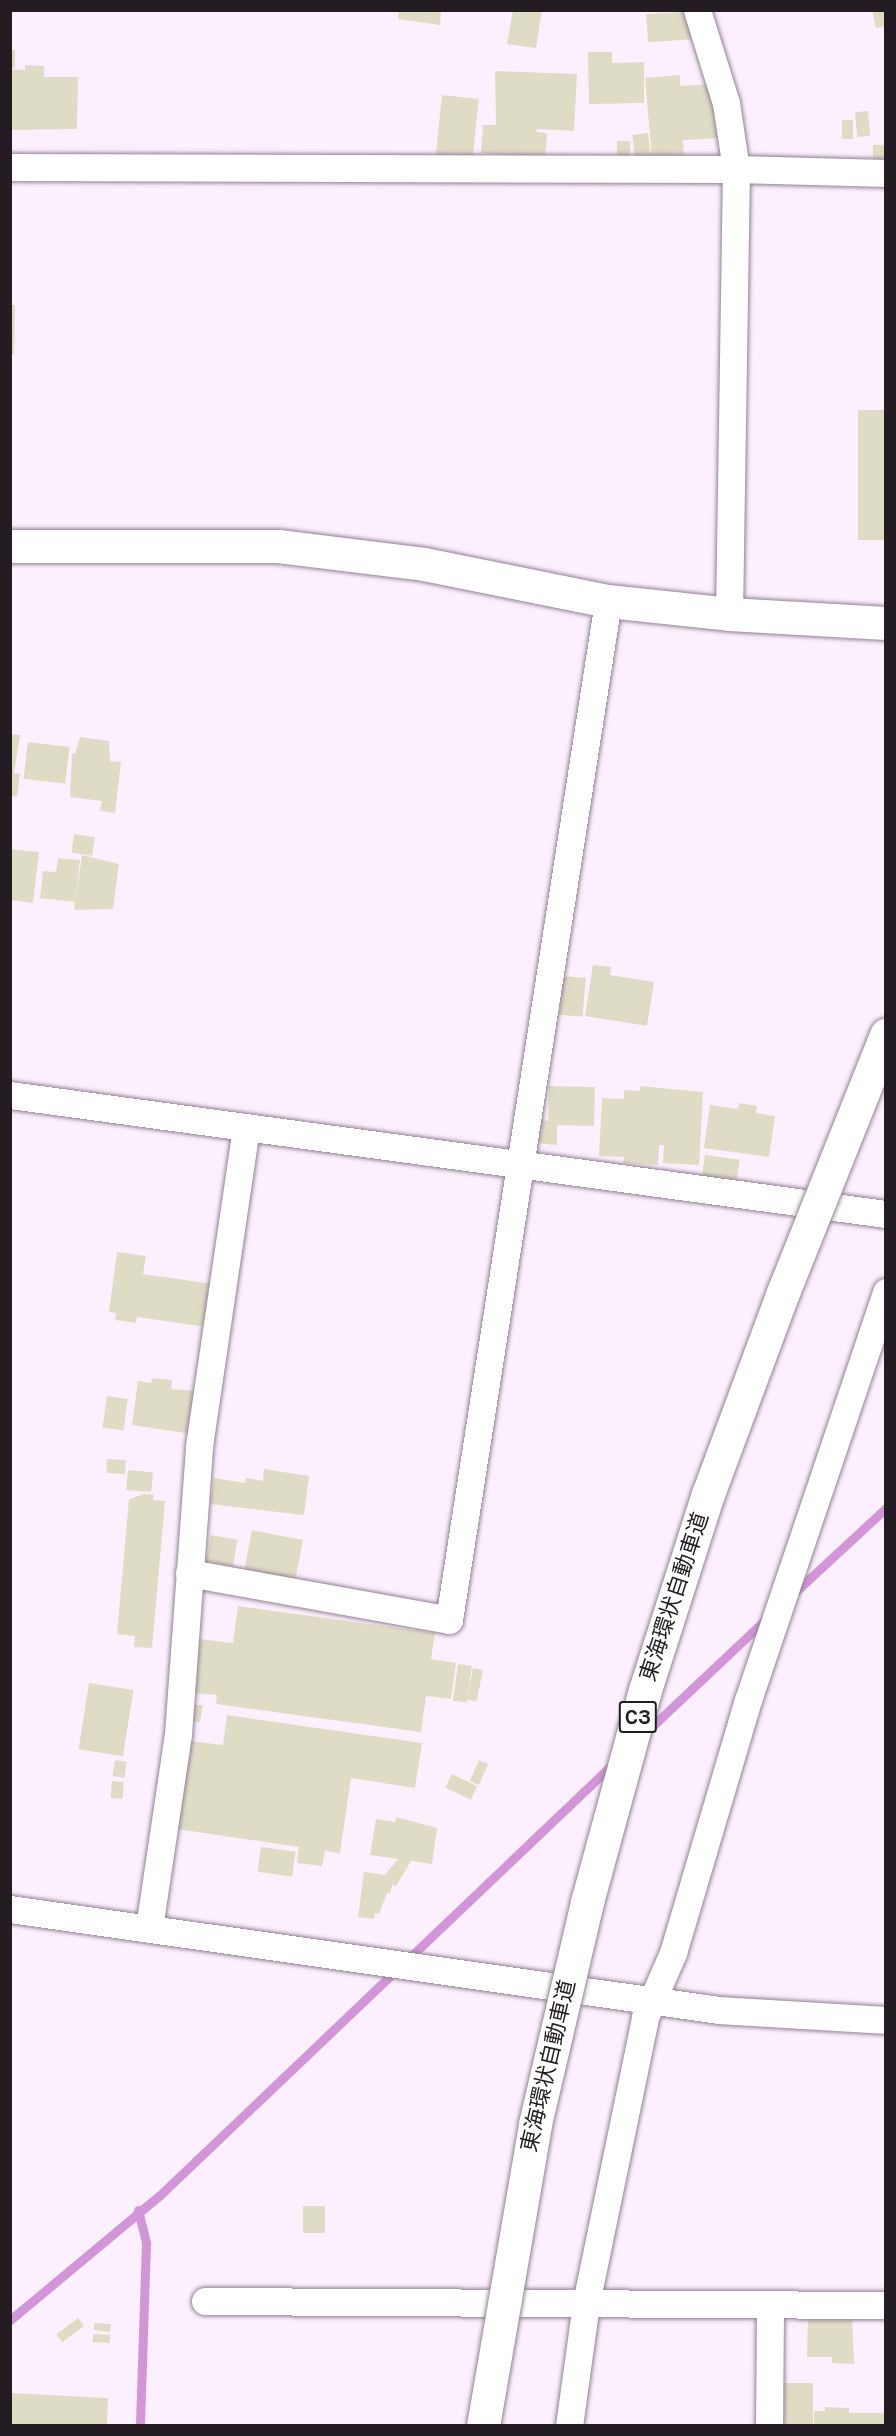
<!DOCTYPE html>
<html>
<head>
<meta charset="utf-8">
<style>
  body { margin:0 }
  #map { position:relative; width:896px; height:2436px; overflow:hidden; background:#fdf0fe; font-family:Karla,"Noto Sans JP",sans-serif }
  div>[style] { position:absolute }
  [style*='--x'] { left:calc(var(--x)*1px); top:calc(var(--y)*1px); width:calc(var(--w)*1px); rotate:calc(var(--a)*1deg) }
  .stream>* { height:9px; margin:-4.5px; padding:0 4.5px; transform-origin:4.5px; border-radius:4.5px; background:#d295d8 }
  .building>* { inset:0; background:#dfdcc6; transform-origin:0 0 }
  .roads { filter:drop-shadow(0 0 2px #918293) drop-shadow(0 0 2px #918293) }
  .minor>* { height:27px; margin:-13.5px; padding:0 13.5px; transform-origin:13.5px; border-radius:13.5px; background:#fff }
  .tertiary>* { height:33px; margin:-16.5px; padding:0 16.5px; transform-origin:16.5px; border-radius:16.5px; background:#fff }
  .bridges { filter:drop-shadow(0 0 2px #918293) drop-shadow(0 0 2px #918293) }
  .motorway-bridge>* { height:33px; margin:-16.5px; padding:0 16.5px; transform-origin:16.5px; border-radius:16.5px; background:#fff }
  span { translate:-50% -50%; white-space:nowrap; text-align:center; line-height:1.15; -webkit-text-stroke:4.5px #fff; paint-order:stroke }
  .shield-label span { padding:2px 4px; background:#fff; border:2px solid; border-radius:4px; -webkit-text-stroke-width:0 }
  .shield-label { font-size:21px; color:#231d23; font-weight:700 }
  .street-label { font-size:22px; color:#231d23 }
  .frame { position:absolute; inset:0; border:12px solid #231d23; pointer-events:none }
</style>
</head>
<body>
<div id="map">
  <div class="stream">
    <div style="--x:793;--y:1594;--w:127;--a:-42.8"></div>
    <div style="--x:644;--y:1734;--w:169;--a:-43.3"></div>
    <div style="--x:407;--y:1960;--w:287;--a:-43.6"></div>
    <div style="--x:138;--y:2210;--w:34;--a:76"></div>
    <div style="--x:146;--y:2243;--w:183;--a:91.9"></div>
    <div style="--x:10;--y:2320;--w:194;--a:-39.8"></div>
    <div style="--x:159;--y:2196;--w:329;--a:-43.6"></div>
  </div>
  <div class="building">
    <div style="clip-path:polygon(399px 10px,441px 10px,440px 25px,398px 19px)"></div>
    <div style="clip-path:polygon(513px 10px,542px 10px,536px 48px,507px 44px)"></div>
    <div style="clip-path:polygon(872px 10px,886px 10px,886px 26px,876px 28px)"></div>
    <div style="left:694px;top:11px;width:28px;height:48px;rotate:86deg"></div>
    <div style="left:10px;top:50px;width:5px;height:18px"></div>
    <div style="clip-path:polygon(588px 52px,612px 52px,612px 63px,644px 62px,644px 103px,589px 104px)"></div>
    <div style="clip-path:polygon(25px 65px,44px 66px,44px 77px,78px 77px,77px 129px,10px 130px,10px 69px,25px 70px)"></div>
    <div style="clip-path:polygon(495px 71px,577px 74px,574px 131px,537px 129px,536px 132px,547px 133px,545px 158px,481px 153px,483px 125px,496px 125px)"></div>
    <div style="clip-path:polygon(680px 75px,680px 86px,714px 84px,718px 138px,683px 140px,684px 156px,652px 159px,645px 78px)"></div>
    <div style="left:442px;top:95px;width:37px;height:60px;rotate:6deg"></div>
    <div style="left:868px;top:111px;width:25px;height:13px;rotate:85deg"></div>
    <div style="left:842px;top:120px;width:11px;height:19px"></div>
    <div style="left:648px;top:133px;width:25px;height:16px;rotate:83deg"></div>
    <div style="left:630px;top:141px;width:15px;height:13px;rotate:90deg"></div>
    <div style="left:873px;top:145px;width:13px;height:14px"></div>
    <div style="clip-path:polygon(10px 305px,15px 305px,14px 354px,10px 354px)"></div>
    <div style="left:858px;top:410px;width:28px;height:130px"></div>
    <div style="clip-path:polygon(10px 734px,20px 735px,14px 773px,20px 774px,17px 797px,10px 796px)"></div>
    <div style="clip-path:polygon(80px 737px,109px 741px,110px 761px,121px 762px,115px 813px,100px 811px,102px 801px,70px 797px,72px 753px,75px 754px)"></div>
    <div style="left:28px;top:742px;width:42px;height:37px;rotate:7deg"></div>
    <div style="left:74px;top:834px;width:21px;height:19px;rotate:8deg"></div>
    <div style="clip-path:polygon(10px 849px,39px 852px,33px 903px,10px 900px)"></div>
    <div style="clip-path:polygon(82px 855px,119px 864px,113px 909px,74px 910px,75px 902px,40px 898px,43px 871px,56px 872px,58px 858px,80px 860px,76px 898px)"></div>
    <div style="clip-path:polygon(593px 965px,611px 967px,610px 975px,654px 982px,647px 1026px,585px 1016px)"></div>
    <div style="left:563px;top:976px;width:23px;height:39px;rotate:5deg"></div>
    <div style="clip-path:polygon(549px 1086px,595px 1087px,594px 1126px,557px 1125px,557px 1145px,536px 1143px,539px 1120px,548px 1121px)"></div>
    <div style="clip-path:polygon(640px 1086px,703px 1092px,699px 1165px,663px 1163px,664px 1145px,659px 1145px,658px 1165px,623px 1163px,624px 1157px,599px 1156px,602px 1098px,624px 1099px,624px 1090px,640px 1091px)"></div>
    <div style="clip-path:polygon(739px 1103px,757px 1106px,756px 1113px,775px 1116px,769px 1157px,704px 1148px,710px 1105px,738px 1109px)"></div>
    <div style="left:705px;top:1155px;width:35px;height:23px;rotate:8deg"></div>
    <div style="clip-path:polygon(117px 1252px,146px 1256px,143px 1274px,213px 1284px,206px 1327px,137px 1317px,136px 1323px,115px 1320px,116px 1313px,109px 1312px)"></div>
    <div style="clip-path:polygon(152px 1378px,172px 1380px,171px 1389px,197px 1391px,192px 1434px,132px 1425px,138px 1381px,151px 1383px)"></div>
    <div style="left:107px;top:1396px;width:21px;height:32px;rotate:8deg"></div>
    <div style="left:107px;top:1459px;width:19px;height:14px;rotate:3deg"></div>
    <div style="clip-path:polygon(264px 1469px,309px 1476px,304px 1515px,210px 1504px,214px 1478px,245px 1483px,246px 1478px,263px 1481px)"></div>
    <div style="left:128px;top:1470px;width:25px;height:20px;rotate:5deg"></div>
    <div style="clip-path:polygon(145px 1494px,154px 1495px,153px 1500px,165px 1501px,152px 1648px,134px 1647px,135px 1636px,117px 1634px,129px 1499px)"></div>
    <div style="left:252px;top:1530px;width:52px;height:42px;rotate:11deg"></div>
    <div style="left:211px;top:1535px;width:27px;height:27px;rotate:10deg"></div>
    <div style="clip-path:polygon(238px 1606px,435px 1633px,431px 1659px,456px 1663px,451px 1699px,426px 1696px,421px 1732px,216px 1704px,217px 1695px,194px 1693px,199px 1639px,233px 1643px)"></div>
    <div style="left:458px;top:1664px;width:14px;height:37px;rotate:8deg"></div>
    <div style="left:473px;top:1668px;width:10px;height:32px;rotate:11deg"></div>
    <div style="left:89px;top:1683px;width:45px;height:67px;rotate:9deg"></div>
    <div style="clip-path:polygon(195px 1705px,203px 1705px,200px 1722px,193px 1721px)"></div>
    <div style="clip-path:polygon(227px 1715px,422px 1743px,415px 1788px,351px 1778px,340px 1853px,325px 1851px,322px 1866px,297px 1863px,299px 1847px,177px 1829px,190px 1741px,223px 1745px)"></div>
    <div style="left:115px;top:1760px;width:12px;height:16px;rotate:9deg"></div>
    <div style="left:479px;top:1760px;width:10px;height:23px;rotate:24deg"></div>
    <div style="left:452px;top:1774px;width:28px;height:15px;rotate:26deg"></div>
    <div style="left:112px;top:1781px;width:12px;height:17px;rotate:5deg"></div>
    <div style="clip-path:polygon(396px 1817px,437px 1828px,432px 1864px,411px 1861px,396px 1886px,392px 1885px,390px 1894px,387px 1893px,379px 1914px,375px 1913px,374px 1919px,358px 1917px,364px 1872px,385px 1875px,398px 1859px,370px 1855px,376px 1819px,395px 1822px)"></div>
    <div style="left:261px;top:1847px;width:35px;height:25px;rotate:8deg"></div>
    <div style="left:303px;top:2206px;width:22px;height:27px"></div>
    <div style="left:78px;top:2318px;width:10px;height:27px;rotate:53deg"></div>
    <div style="clip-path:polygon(808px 2318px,852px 2319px,854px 2364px,832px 2363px,832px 2357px,807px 2357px)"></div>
    <div style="clip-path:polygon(94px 2323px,111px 2324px,110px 2332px,94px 2330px)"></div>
    <div style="left:93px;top:2334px;width:17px;height:8px;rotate:3deg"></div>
    <div style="left:784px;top:2383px;width:29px;height:43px"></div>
    <div style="clip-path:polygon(10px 2393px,108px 2398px,107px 2426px,10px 2426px)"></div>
    <div style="clip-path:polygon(825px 2407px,849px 2408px,849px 2413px,886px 2413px,886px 2426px,814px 2426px,814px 2411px,825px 2411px)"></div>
  </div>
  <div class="roads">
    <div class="minor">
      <div style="--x:697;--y:10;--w:97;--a:72.7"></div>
      <div style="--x:726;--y:103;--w:67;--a:81.4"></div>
      <div style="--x:736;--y:169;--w:445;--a:90.9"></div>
      <div style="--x:10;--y:167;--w:726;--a:0.16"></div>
      <div style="--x:736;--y:169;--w:150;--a:1.5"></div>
      <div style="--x:10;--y:1095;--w:884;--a:7.74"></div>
      <div style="--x:189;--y:1573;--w:264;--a:10.2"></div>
      <div style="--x:449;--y:1620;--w:1031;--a:-81.13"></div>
      <div style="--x:10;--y:1909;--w:716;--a:8.11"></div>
      <div style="--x:719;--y:2010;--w:167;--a:3.4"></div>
      <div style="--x:149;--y:1928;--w:196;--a:-81.5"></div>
      <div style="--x:178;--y:1734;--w:289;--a:-85.8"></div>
      <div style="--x:199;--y:1446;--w:322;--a:-81.6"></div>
      <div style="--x:205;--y:2301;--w:681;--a:0.34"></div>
      <div style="--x:569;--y:2426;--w:124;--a:-82.1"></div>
      <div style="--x:586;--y:2303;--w:292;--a:-78.3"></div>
      <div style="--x:645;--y:2017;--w:70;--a:-66.4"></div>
      <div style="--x:673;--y:1953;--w:264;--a:-73.5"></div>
      <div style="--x:748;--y:1700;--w:431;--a:-71.3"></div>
      <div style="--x:769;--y:2426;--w:121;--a:-89.5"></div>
    </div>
    <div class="tertiary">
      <div style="--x:10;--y:546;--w:268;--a:0"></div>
      <div style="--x:278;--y:546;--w:147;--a:7"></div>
      <div style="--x:424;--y:564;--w:188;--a:11.4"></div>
      <div style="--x:608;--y:601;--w:122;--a:6.1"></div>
      <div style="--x:729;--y:614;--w:157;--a:3.3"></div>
    </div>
  </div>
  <div class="bridges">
    <div class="motorway-bridge">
      <div style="--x:483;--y:2426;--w:306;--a:-80.2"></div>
      <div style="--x:535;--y:2124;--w:228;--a:-76.8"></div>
      <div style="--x:587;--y:1902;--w:220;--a:-74.7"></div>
      <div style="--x:645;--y:1690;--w:206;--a:-72.2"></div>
      <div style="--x:708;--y:1494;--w:218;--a:-69.6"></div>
      <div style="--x:784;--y:1290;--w:275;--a:-68.2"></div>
    </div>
  </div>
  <div class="shield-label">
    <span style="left:638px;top:1717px">C3</span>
  </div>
  <div class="street-label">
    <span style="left:675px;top:1597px;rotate:-72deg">東海環状自動車道</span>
    <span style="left:549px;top:2066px;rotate:-77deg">東海環状自動車道</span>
  </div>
  <div class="frame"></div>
</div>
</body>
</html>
